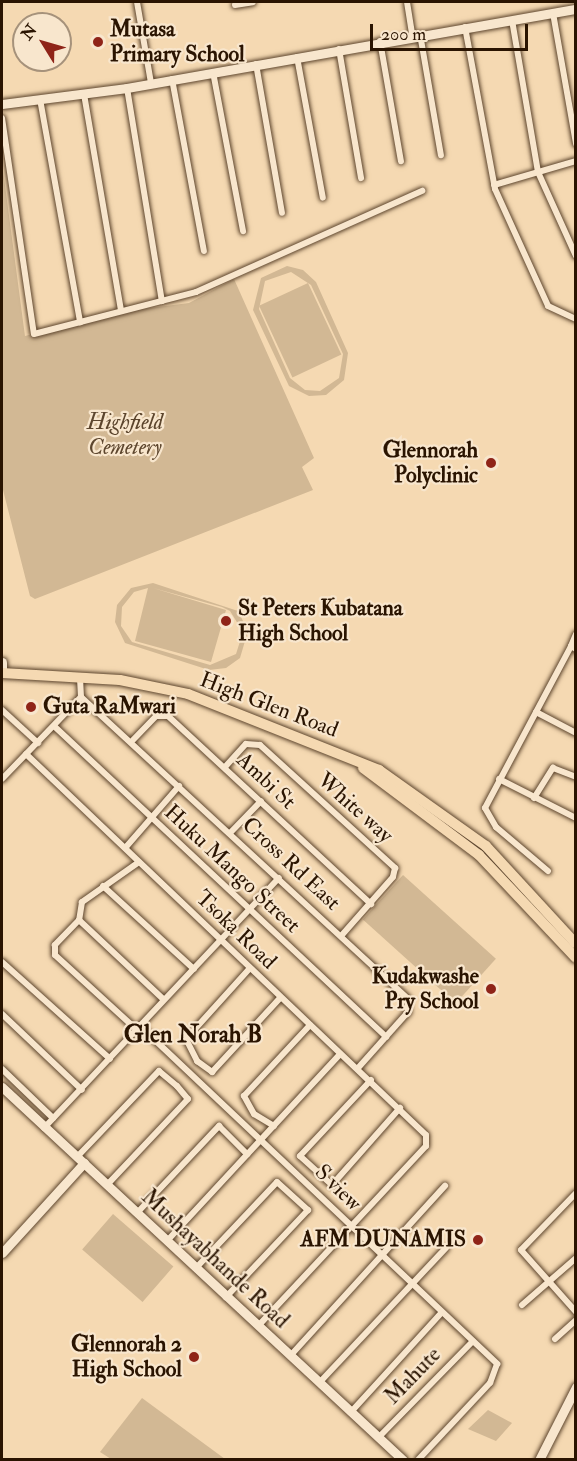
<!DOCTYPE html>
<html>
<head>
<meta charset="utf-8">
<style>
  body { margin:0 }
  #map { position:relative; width:577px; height:1461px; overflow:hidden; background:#f5d9b2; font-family:"IM FELL Double Pica",serif }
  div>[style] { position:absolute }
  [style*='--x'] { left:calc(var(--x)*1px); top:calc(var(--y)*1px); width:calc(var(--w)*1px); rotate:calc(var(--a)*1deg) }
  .green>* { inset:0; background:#d2b894; transform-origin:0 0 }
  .roads { filter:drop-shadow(0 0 2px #5d452d) drop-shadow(0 0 2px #5d452d) }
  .street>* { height:6px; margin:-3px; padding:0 3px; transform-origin:3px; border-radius:3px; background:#f8e6cd }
  .secondary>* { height:9px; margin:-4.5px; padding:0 4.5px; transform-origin:4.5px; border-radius:4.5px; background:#f8e6cd }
  .primary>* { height:10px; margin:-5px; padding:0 5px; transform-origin:5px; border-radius:5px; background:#f5d9b2 }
  .dots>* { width:16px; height:16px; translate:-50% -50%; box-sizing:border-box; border:3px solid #f8e6cd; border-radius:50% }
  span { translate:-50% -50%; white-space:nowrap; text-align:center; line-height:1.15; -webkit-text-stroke:4.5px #f8e6cd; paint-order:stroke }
  .poi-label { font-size:22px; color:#2a1401; font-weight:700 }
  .left { translate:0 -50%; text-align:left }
  .right { translate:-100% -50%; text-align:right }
  .park-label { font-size:22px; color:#5c452d; font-style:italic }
  .street-label { font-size:22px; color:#2a1401 }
  .neighbourhood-label { font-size:24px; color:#2a1401; font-weight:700 }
  .frame { position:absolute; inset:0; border:3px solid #2a1401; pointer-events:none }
  .north { position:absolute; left:12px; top:12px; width:60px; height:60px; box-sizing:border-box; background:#f8e6cd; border:2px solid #a6927b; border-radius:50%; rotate:307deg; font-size:16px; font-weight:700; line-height:24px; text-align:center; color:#2a1401 }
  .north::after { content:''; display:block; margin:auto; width:21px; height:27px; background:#8f2418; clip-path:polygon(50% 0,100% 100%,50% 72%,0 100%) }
  .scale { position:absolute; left:370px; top:24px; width:158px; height:27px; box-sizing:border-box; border:3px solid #2a1401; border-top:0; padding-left:8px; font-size:18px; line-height:21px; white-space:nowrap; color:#2a1401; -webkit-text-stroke:4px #f8e6cd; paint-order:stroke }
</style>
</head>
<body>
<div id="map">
  <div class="green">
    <div style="clip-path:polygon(2px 163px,25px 336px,119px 312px,189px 303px,234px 279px,314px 458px,302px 467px,313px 490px,35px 599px,30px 596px,2px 486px)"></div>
    <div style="clip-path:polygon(evenodd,287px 266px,303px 270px,316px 282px,348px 353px,344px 380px,326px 395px,309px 396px,289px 386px,253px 310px,261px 278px,287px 266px,291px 272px,311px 285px,343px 354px,339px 378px,320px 391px,305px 390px,290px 378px,259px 309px,265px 281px,291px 272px)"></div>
    <div style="left:308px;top:283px;width:79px;height:54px;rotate:65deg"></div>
    <div style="clip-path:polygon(evenodd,153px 583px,238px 611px,248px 631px,240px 658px,226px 668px,209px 670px,125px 643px,115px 622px,117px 605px,131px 588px,153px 583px,148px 588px,135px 641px,211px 662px,226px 610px,153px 588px,222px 607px,230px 611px,243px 632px,236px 654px,210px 665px,132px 642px,121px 626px,122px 607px,134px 592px,148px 588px)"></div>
    <div style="left:403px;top:875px;width:125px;height:60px;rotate:42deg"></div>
    <div style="left:113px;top:1214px;width:80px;height:47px;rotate:41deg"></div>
    <div style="clip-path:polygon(142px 1398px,225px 1459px,111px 1459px,100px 1452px)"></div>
    <div style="clip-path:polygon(488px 1410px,512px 1423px,496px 1441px,468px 1429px)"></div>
  </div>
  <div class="roads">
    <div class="street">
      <div style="--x:137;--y:2;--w:82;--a:80.2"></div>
      <div style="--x:407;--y:2;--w:33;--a:81"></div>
      <div style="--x:235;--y:5;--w:18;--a:-9"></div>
      <div style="--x:553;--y:13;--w:133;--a:80"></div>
      <div style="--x:512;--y:20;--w:154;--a:80.3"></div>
      <div style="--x:538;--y:172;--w:92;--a:65.7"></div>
      <div style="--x:465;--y:27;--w:165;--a:79.5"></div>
      <div style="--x:495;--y:189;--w:128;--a:65.6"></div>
      <div style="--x:548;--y:306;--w:31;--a:25"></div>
      <div style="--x:420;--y:34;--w:123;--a:80.2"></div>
      <div style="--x:380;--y:41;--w:122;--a:80.1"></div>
      <div style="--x:339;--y:49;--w:131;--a:80.3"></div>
      <div style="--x:297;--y:57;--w:143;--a:79.6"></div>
      <div style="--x:256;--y:64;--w:151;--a:80.1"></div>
      <div style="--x:213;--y:72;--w:162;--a:79.3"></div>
      <div style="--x:172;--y:79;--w:175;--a:79.5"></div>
      <div style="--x:127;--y:88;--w:216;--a:80.7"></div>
      <div style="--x:84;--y:94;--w:220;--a:80.3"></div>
      <div style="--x:40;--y:99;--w:227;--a:79.8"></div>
      <div style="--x:2;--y:118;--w:218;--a:81.6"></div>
      <div style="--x:34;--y:334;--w:167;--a:-14.5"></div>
      <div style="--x:196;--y:292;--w:248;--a:-24.1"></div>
      <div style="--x:494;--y:185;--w:85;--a:-16.3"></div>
      <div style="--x:571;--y:646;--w:13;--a:-67"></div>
      <div style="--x:81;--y:697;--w:444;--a:42.7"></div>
      <div style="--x:407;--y:998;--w:14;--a:86"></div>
      <div style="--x:408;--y:1012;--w:75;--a:131.8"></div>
      <div style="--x:2;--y:710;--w:49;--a:42.5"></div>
      <div style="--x:536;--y:712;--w:45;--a:27.7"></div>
      <div style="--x:54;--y:726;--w:455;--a:43.1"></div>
      <div style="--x:133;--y:740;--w:33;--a:-46"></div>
      <div style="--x:156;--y:716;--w:12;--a:0"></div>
      <div style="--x:168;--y:716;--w:277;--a:42.8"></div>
      <div style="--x:26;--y:754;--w:552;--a:43.61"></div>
      <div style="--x:426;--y:1135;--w:11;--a:90"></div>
      <div style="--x:426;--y:1146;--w:246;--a:133"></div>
      <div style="--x:225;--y:767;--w:31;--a:-48"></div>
      <div style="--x:246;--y:744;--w:14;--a:4"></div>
      <div style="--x:260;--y:745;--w:183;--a:42.3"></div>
      <div style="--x:395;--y:868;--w:9;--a:103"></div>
      <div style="--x:393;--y:877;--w:77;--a:131.3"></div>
      <div style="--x:2;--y:779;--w:114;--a:-46.1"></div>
      <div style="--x:81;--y:697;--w:21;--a:-93"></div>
      <div style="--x:499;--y:779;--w:86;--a:26.9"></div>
      <div style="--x:534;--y:798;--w:36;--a:-58"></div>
      <div style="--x:553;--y:768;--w:25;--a:21"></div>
      <div style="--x:231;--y:832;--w:43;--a:-45.9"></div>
      <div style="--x:126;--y:847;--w:81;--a:-49"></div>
      <div style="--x:139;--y:862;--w:70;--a:144.9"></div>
      <div style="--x:82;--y:902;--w:18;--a:99"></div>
      <div style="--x:79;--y:920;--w:115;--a:43.2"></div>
      <div style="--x:548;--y:871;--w:68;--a:-139.8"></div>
      <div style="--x:496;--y:827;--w:22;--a:-120"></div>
      <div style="--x:485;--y:808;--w:183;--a:-62"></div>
      <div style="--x:571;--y:646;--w:6;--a:31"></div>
      <div style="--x:103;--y:886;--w:123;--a:42.4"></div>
      <div style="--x:79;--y:920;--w:35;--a:134"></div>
      <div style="--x:55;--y:945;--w:10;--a:90"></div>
      <div style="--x:55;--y:955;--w:110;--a:42.4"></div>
      <div style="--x:2;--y:962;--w:145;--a:41.9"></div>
      <div style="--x:250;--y:968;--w:96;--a:132"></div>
      <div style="--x:186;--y:1039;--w:25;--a:63"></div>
      <div style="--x:197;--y:1061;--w:19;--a:36"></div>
      <div style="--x:212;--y:1072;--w:100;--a:-47.4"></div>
      <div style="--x:2;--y:1014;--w:110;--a:43.5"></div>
      <div style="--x:140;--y:1026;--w:492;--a:43.4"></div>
      <div style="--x:497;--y:1364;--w:20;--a:110"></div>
      <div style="--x:490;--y:1383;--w:105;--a:133.1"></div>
      <div style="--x:2;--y:1069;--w:71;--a:43.9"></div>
      <div style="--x:371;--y:1080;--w:104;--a:133.1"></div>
      <div style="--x:300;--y:1156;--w:43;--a:42.2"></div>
      <div style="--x:332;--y:1185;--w:103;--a:-48.6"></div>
      <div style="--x:274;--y:1126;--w:23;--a:-149"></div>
      <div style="--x:254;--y:1114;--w:21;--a:-119"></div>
      <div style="--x:244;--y:1096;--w:97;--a:-47.1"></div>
      <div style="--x:44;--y:1128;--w:343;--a:-46.8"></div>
      <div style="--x:77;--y:1157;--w:119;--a:-46.4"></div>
      <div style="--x:159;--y:1071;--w:23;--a:40"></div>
      <div style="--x:177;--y:1086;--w:17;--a:50"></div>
      <div style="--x:188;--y:1099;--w:118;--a:133.3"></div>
      <div style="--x:576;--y:1193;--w:79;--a:134"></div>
      <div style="--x:521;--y:1250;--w:83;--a:48.4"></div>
      <div style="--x:137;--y:1213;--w:120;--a:-46.7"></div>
      <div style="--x:219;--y:1126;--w:40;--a:45"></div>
      <div style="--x:167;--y:1241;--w:255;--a:-47.2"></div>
      <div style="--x:196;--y:1268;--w:118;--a:-46.7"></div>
      <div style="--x:277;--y:1182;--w:42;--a:42.1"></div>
      <div style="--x:308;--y:1210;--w:120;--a:133.3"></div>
      <div style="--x:522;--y:1305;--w:72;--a:-41"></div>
      <div style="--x:555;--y:1339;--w:28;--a:-42"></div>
      <div style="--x:291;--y:1355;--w:229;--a:-47.7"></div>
      <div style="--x:320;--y:1382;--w:184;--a:-46.8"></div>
      <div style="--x:351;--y:1412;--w:135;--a:-47.7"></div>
      <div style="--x:379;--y:1437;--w:134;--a:-45.6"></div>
    </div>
    <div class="secondary">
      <div style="--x:2;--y:104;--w:126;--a:-7.3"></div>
      <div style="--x:127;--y:88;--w:456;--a:-10"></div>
      <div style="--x:2;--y:662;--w:11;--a:90"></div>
      <div style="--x:2;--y:1087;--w:548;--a:42.93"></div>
      <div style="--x:2;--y:1253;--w:122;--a:-47.7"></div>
      <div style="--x:539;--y:1460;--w:82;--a:-63.1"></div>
    </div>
    <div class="primary">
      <div style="--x:2;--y:673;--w:118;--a:3.4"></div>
      <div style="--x:120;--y:680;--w:69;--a:11.6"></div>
      <div style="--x:188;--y:694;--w:206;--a:21.7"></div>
      <div style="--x:379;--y:770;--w:131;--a:35.4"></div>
      <div style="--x:486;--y:846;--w:133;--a:47.4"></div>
      <div style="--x:363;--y:768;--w:145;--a:36.9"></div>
      <div style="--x:479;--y:855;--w:141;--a:46.7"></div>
    </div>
  </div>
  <div class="dots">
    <div style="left:98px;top:42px;background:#8f2418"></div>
    <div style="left:491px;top:463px;background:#8f2418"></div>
    <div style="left:226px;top:621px;background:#8f2418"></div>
    <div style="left:31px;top:707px;background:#8f2418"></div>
    <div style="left:491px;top:989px;background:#8f2418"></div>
    <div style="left:478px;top:1240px;background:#8f2418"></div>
    <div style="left:194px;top:1357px;background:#8f2418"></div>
  </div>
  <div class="poi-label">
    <span class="left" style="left:110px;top:42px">Mutasa<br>Primary School</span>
    <span class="right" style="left:478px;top:463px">Glennorah<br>Polyclinic</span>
    <span class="left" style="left:238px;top:621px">St Peters Kubatana<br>High School</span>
    <span class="left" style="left:43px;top:707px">Guta RaMwari</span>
    <span class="right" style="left:479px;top:989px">Kudakwashe<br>Pry School</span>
    <span class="right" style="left:466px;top:1240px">AFM DUNAMIS</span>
    <span class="right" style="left:182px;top:1357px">Glennorah 2<br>High School</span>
  </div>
  <div class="park-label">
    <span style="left:125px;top:435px">Highfield<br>Cemetery</span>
  </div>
  <div class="street-label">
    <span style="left:269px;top:705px;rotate:21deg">High Glen Road</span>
    <span style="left:266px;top:781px;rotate:43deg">Ambi St</span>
    <span style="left:355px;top:808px;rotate:42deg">White way</span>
    <span style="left:291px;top:864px;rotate:43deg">Cross Rd East</span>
    <span style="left:232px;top:869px;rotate:43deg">Huku Mango Street</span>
    <span style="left:236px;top:930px;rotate:44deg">Tsoka Road</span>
    <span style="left:338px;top:1188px;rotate:45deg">S view</span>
    <span style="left:215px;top:1259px;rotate:43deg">Mushayabhande Road</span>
    <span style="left:413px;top:1376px;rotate:-46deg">Mahute</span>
  </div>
  <div class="neighbourhood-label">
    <span style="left:193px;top:1035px">Glen Norah B</span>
  </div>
  <div class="frame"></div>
  <div class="north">N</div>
  <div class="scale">200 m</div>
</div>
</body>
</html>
